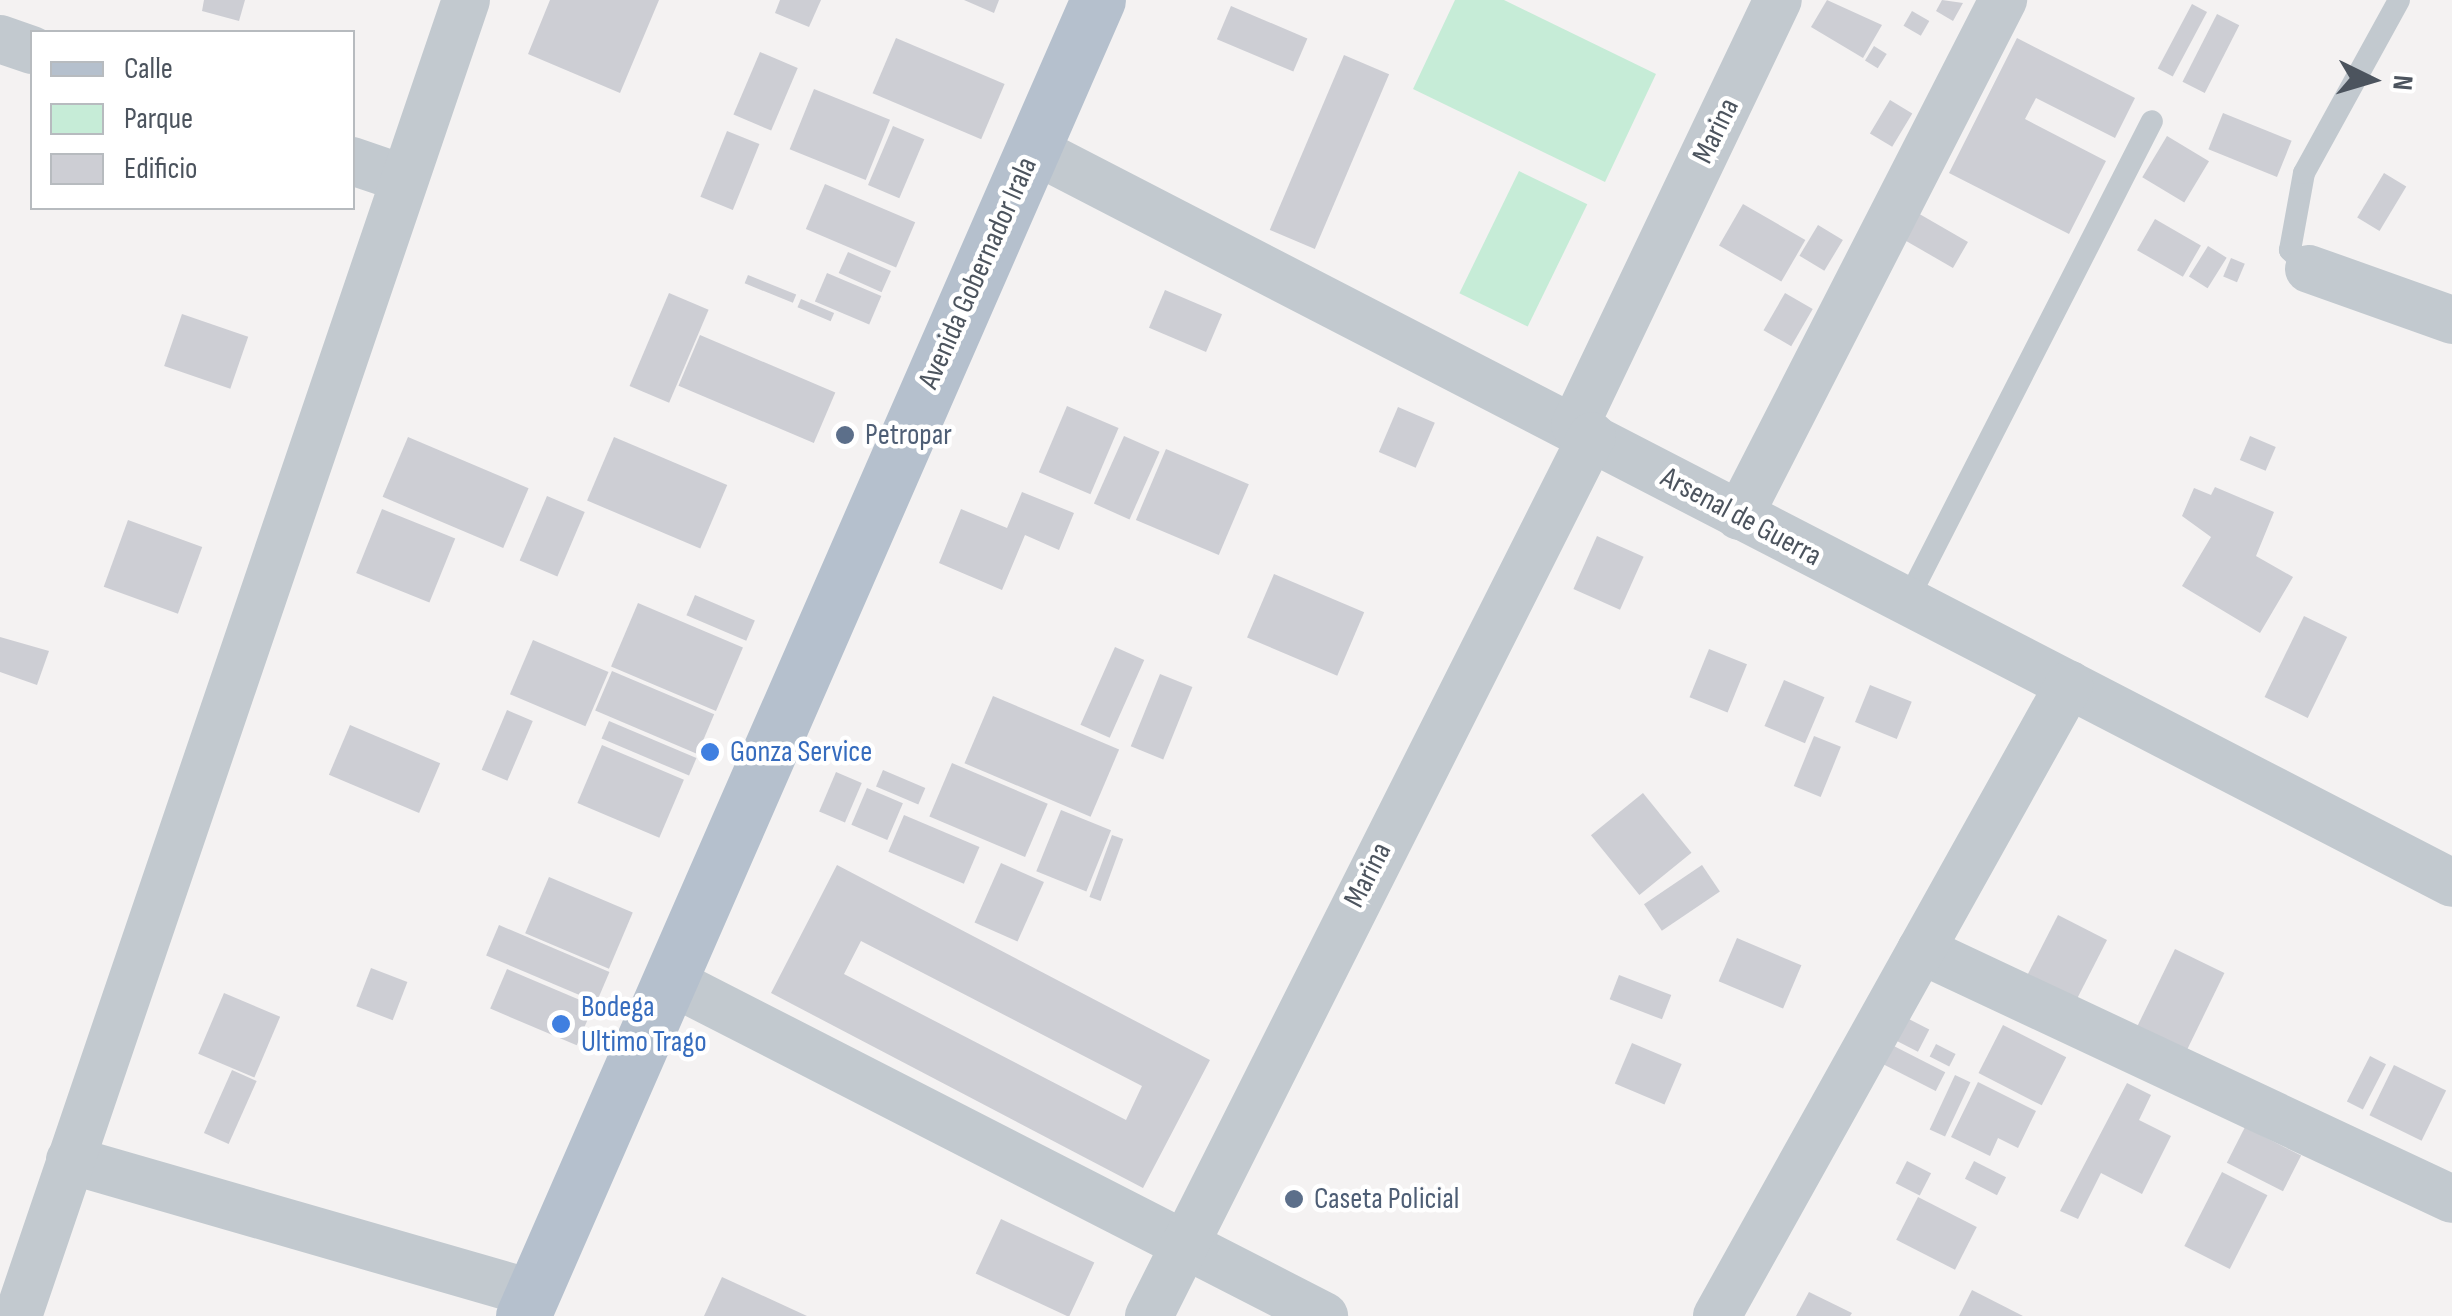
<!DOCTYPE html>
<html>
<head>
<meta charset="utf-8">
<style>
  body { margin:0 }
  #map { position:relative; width:2452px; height:1316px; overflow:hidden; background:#f4f2f2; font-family:"Sofia Sans Condensed",sans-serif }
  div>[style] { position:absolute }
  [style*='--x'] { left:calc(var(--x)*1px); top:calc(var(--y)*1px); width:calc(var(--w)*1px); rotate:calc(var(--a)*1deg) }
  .green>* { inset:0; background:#c6ecd7; transform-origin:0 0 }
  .building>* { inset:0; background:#cdced4; transform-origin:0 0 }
  .service>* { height:22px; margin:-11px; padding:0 11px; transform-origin:11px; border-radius:11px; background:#c2c9cf }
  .minor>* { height:48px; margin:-24px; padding:0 24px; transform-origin:24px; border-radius:24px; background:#c2c9cf }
  .primary>* { height:55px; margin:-27.5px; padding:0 27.5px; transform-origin:27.5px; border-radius:27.5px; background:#b5c0cd }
  .dots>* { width:28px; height:28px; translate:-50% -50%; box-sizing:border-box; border:5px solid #fff; border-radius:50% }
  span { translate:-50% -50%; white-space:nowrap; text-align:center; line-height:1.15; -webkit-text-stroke:9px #fff; paint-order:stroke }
  .street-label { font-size:30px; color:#4c545e }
  .service-label { font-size:30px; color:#4e5e75 }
  .left { translate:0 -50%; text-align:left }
  .shop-label { font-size:30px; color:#366cbe }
  .legend { position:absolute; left:30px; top:30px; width:325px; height:180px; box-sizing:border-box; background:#fff; border:2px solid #b7bbbf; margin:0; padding:12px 18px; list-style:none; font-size:30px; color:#4c545e }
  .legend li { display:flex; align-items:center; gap:20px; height:50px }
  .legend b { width:50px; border:2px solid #b7bbbf }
  .north { position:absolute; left:2322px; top:30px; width:100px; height:100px; -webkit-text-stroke:8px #fff; paint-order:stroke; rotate:95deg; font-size:28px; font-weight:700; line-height:40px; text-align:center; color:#4c545e }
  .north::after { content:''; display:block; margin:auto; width:35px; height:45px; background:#4c545e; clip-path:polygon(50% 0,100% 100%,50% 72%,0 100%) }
</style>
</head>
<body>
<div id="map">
  <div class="green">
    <div style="clip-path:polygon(1455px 0,1504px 0,1656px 74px,1605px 182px,1413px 89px)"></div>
    <div style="left:1519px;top:171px;width:76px;height:136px;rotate:26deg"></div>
  </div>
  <div class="building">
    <div style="clip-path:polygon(204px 0,245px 0,239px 21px,202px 11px)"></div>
    <div style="clip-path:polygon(550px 0,659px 0,620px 93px,528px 54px)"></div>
    <div style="clip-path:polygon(780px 0,821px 0,809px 27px,775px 13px)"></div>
    <div style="clip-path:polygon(964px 0,999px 0,994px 13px)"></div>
    <div style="clip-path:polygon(1827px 0,1882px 25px,1863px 58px,1811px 27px)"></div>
    <div style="clip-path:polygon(1942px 0,1963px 3px,1953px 21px,1936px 11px)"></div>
    <div style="left:2192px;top:4px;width:17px;height:73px;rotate:28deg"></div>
    <div style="left:1231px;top:6px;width:83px;height:36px;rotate:23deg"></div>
    <div style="left:1912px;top:11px;width:20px;height:17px;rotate:30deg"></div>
    <div style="left:2217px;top:14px;width:25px;height:76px;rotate:27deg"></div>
    <div style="left:896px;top:38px;width:118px;height:60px;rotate:23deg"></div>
    <div style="clip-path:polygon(2017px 38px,2135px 98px,2115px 138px,2036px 98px,2025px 119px,2106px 161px,2069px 234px,1949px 173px)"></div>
    <div style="left:1874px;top:46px;width:15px;height:17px;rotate:32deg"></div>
    <div style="left:760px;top:52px;width:41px;height:68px;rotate:23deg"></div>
    <div style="left:1344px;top:55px;width:49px;height:190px;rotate:23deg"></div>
    <div style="left:814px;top:89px;width:82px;height:65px;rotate:22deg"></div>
    <div style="left:1890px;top:100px;width:26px;height:39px;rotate:31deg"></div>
    <div style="left:2223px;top:113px;width:74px;height:39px;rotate:22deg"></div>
    <div style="left:893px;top:126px;width:34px;height:64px;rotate:23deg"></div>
    <div style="left:727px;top:131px;width:35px;height:71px;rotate:22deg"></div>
    <div style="left:2167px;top:136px;width:49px;height:48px;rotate:31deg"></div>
    <div style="left:2384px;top:173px;width:26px;height:52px;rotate:31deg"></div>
    <div style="left:825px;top:184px;width:98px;height:49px;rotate:23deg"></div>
    <div style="left:1743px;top:204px;width:72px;height:48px;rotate:30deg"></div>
    <div style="left:1916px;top:212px;width:60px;height:30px;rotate:30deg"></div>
    <div style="left:2155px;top:219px;width:53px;height:36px;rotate:30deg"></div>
    <div style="left:1818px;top:225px;width:29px;height:36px;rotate:31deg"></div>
    <div style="left:2208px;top:246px;width:22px;height:36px;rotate:32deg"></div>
    <div style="left:848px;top:252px;width:47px;height:23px;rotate:24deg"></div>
    <div style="left:2231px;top:258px;width:15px;height:20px;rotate:23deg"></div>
    <div style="left:827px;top:273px;width:59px;height:31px;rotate:23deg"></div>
    <div style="left:748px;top:275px;width:52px;height:9px;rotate:22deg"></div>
    <div style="left:1165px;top:290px;width:62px;height:41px;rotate:23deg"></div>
    <div style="left:669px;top:293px;width:43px;height:101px;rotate:23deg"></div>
    <div style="left:1785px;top:293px;width:32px;height:43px;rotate:30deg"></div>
    <div style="left:801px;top:299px;width:36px;height:9px;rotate:23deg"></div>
    <div style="left:182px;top:314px;width:70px;height:55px;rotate:19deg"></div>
    <div style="left:700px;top:335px;width:147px;height:55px;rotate:23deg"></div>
    <div style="left:1067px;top:406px;width:56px;height:72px;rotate:23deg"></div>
    <div style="left:1398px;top:407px;width:40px;height:49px;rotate:23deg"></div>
    <div style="left:1124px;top:436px;width:39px;height:74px;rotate:24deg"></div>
    <div style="left:2250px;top:436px;width:28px;height:26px;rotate:23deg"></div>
    <div style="left:408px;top:437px;width:131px;height:65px;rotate:23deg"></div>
    <div style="left:614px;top:437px;width:123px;height:69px;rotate:23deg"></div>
    <div style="left:1166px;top:449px;width:90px;height:77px;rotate:23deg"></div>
    <div style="clip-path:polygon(2215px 487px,2274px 512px,2256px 556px,2293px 577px,2260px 633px,2182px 586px,2211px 537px,2182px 516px,2194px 488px,2211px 495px)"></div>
    <div style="clip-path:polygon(1022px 492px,1074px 513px,1059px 550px,1025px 535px,1002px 590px,939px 563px,961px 509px,1007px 528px)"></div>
    <div style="left:547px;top:496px;width:41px;height:70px;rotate:23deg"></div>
    <div style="left:382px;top:509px;width:79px;height:69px;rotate:22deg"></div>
    <div style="left:128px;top:520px;width:79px;height:71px;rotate:20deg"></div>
    <div style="left:1597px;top:536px;width:51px;height:58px;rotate:24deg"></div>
    <div style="left:1274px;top:574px;width:98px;height:69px;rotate:23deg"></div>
    <div style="left:695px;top:595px;width:65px;height:22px;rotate:23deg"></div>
    <div style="left:638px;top:603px;width:114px;height:69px;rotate:23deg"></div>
    <div style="left:2304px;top:616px;width:48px;height:90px;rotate:26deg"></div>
    <div style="clip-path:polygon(0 637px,49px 651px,37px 685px,0 672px)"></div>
    <div style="left:533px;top:640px;width:82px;height:59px;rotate:23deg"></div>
    <div style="left:1115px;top:647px;width:32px;height:85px;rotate:24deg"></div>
    <div style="left:1709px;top:649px;width:41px;height:52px;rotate:22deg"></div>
    <div style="left:612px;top:671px;width:111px;height:43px;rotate:23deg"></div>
    <div style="left:1160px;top:674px;width:35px;height:78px;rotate:22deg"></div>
    <div style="left:1784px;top:680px;width:44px;height:50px;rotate:23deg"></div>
    <div style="left:1870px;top:685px;width:45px;height:40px;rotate:22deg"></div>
    <div style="left:993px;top:696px;width:137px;height:73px;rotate:23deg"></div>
    <div style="left:507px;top:710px;width:28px;height:65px;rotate:23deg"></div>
    <div style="left:609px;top:721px;width:95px;height:19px;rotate:23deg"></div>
    <div style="left:350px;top:725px;width:98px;height:54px;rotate:23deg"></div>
    <div style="left:1814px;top:736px;width:29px;height:54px;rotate:22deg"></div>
    <div style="left:602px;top:745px;width:89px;height:63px;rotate:23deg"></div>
    <div style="left:952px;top:763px;width:104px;height:58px;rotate:23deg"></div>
    <div style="left:883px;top:770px;width:46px;height:18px;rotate:23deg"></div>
    <div style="left:836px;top:772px;width:28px;height:43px;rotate:23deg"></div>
    <div style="left:867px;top:788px;width:39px;height:40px;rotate:23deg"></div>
    <div style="left:1643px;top:793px;width:77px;height:67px;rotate:51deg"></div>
    <div style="left:1061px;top:810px;width:54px;height:66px;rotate:22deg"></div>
    <div style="left:904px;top:815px;width:82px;height:40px;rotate:23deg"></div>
    <div style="left:1112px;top:835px;width:12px;height:66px;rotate:20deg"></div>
    <div style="left:1001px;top:863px;width:47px;height:65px;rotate:24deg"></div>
    <div style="clip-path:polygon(evenodd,837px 865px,1210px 1060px,1143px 1188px,771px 993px,837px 865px,861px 941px,1142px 1086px,1126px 1120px,844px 974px,861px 941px)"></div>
    <div style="left:1702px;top:865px;width:32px;height:70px;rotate:56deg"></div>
    <div style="left:549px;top:877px;width:91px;height:61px;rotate:23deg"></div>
    <div style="left:2058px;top:915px;width:55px;height:68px;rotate:27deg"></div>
    <div style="left:499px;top:925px;width:120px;height:33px;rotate:23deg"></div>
    <div style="left:1737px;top:938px;width:70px;height:47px;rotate:23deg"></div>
    <div style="left:2175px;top:949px;width:55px;height:92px;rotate:26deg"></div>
    <div style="left:371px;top:968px;width:39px;height:41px;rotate:21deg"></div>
    <div style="left:507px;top:969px;width:94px;height:43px;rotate:23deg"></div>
    <div style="left:1619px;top:975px;width:56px;height:26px;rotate:21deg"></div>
    <div style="left:224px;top:993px;width:61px;height:66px;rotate:23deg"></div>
    <div style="left:1899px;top:1014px;width:34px;height:25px;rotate:27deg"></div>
    <div style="left:2003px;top:1025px;width:71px;height:54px;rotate:27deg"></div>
    <div style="left:1882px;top:1040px;width:71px;height:21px;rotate:27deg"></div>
    <div style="left:1632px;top:1043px;width:54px;height:44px;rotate:23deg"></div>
    <div style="left:1936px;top:1044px;width:22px;height:14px;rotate:27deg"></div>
    <div style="left:2370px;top:1056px;width:18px;height:51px;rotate:27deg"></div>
    <div style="left:2394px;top:1065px;width:58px;height:56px;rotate:26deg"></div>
    <div style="left:232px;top:1070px;width:27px;height:69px;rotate:24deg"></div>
    <div style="left:1955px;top:1075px;width:17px;height:60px;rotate:25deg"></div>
    <div style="clip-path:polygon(1978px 1082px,2036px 1111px,2018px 1148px,1998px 1138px,1990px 1156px,1951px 1137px)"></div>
    <div style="clip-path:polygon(2127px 1083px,2151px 1095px,2139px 1120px,2171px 1136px,2142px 1194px,2101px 1173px,2078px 1219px,2060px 1211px)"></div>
    <div style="left:2245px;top:1127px;width:63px;height:40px;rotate:27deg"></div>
    <div style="left:1907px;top:1161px;width:27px;height:25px;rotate:27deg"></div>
    <div style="left:1974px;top:1161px;width:36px;height:20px;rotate:27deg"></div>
    <div style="left:2222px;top:1172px;width:51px;height:83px;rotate:27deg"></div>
    <div style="left:1918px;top:1197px;width:66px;height:48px;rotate:27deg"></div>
    <div style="left:1001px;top:1219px;width:103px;height:60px;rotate:25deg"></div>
    <div style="clip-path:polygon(722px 1277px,807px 1316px,704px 1316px)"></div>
    <div style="clip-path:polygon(1972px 1290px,2023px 1316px,1959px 1316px)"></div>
    <div style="clip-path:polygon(1809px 1292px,1852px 1313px,1850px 1316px,1796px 1316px)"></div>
  </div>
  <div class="service">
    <div style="--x:2309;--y:269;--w:27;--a:-135"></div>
    <div style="--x:2290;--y:250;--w:78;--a:-79.7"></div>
    <div style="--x:2304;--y:173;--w:197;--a:-61.2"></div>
    <div style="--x:1905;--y:605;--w:543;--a:-62.96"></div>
  </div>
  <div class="minor">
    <div style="--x:0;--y:39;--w:34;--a:19"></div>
    <div style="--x:1032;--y:149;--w:1598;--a:27.33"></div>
    <div style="--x:352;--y:161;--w:50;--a:18.8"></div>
    <div style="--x:2309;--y:269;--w:152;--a:19.6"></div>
    <div style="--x:1575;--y:425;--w:471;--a:-64.5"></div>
    <div style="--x:1739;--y:516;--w:580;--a:-62.9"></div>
    <div style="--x:1921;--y:950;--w:586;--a:25.12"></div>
    <div style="--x:670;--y:981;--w:735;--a:27.12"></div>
    <div style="--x:70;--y:1160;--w:481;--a:16.1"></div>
    <div style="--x:18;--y:1316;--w:1390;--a:-71.2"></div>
    <div style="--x:1149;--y:1316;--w:985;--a:-63.28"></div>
    <div style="--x:1717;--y:1316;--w:723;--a:-60.85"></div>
  </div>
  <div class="primary">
    <div style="--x:523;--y:1316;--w:1436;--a:-66.4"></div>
  </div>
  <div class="dots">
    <div style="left:845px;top:435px;background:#5c6f8a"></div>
    <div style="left:710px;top:752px;background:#3f7fe0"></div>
    <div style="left:561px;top:1024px;background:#3f7fe0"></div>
    <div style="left:1294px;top:1199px;background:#5c6f8a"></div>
  </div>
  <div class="street-label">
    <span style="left:1716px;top:131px;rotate:-64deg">Marina</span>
    <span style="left:978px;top:273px;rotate:-66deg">Avenida Gobernador Irala</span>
    <span style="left:1741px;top:517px;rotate:28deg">Arsenal de Guerra</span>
    <span style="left:1368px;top:875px;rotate:-63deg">Marina</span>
  </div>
  <div class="service-label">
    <span class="left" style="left:865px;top:435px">Petropar</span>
    <span class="left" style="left:1314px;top:1199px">Caseta Policial</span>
  </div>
  <div class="shop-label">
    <span class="left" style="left:730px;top:752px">Gonza Service</span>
    <span class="left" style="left:581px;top:1024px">Bodega<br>Ultimo Trago</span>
  </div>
  <ul class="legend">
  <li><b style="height:12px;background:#b5c0cd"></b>Calle</li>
  <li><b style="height:28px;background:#c6ecd7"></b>Parque</li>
  <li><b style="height:28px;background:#cdced4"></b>Edificio</li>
  </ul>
  <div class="north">N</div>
</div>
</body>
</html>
